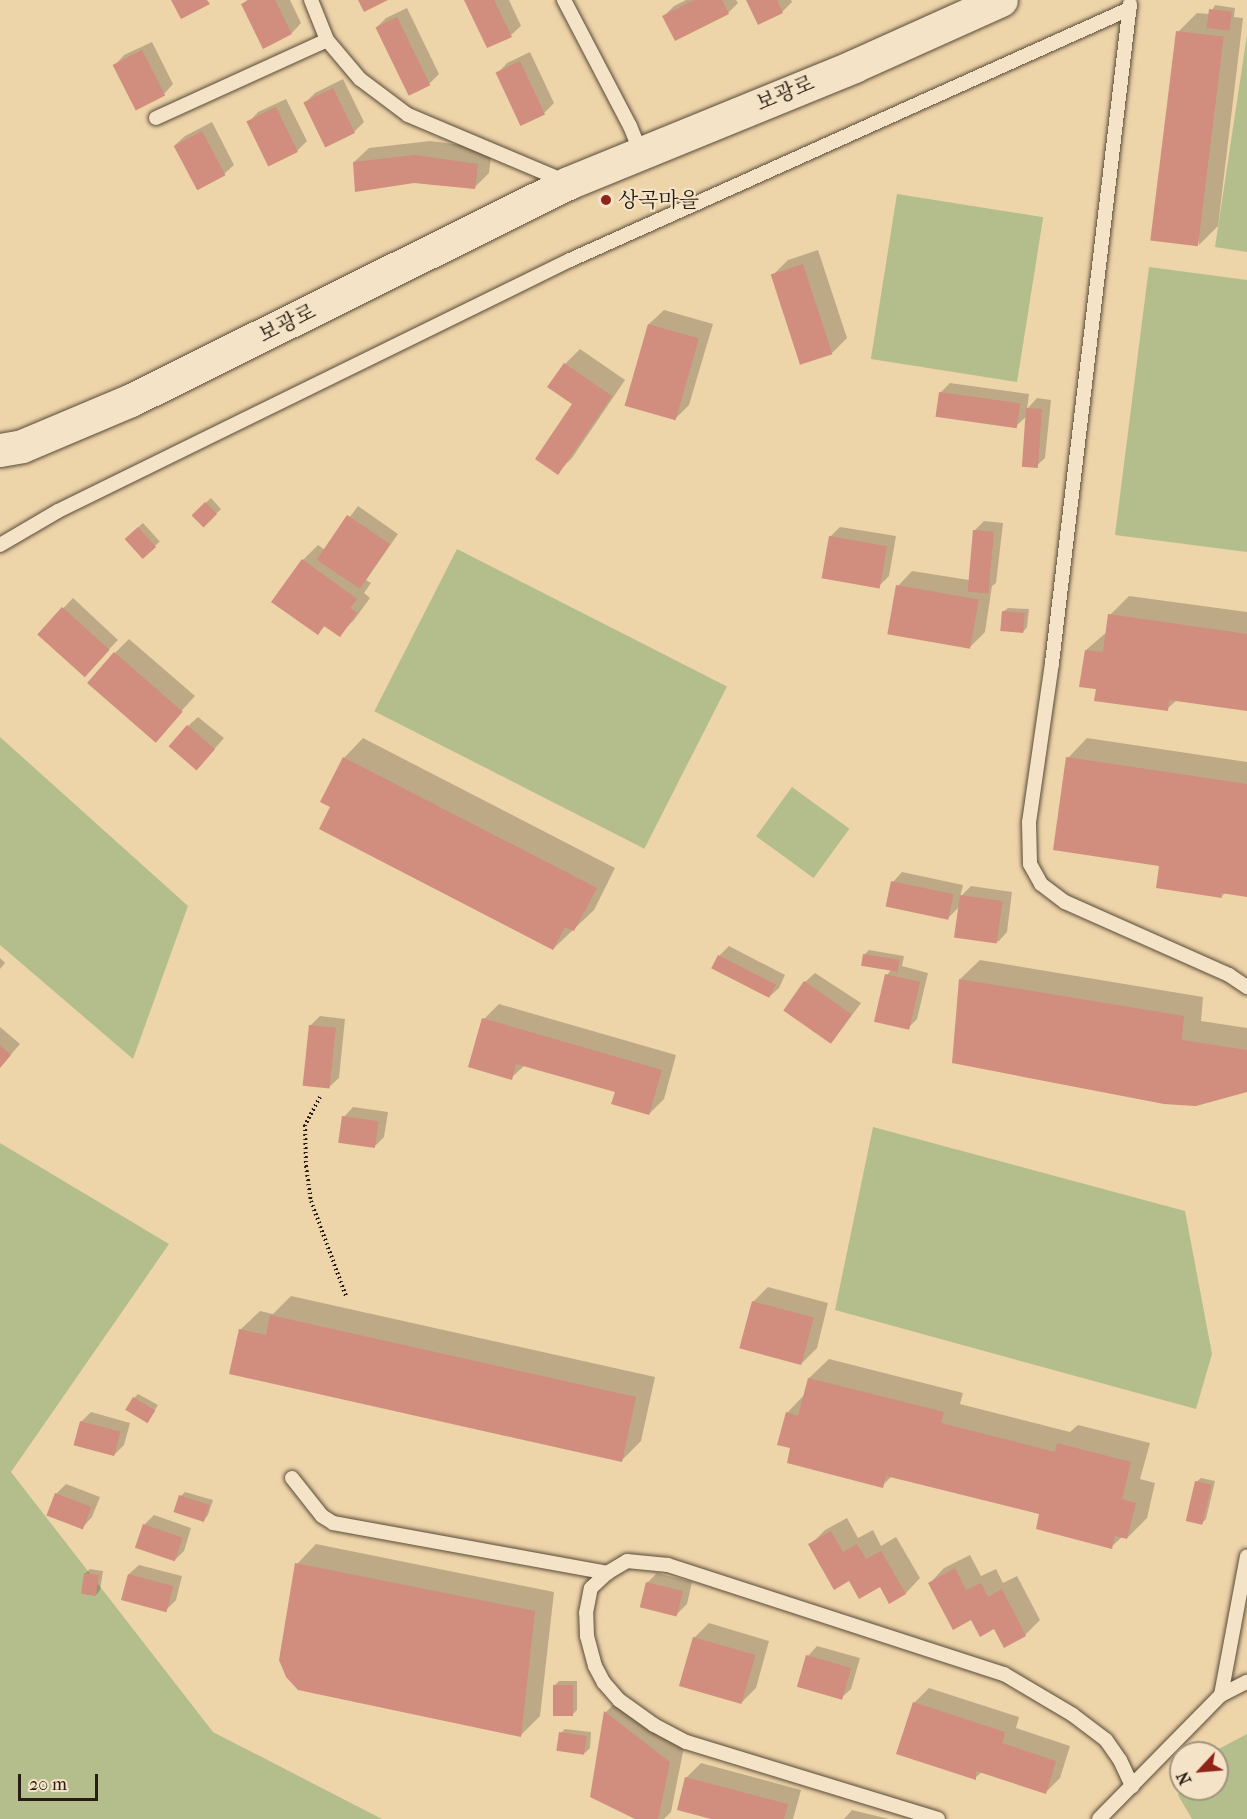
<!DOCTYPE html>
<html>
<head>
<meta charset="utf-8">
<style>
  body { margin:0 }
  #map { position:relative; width:1247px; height:1819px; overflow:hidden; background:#eed4a9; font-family:"IM FELL French Canon","Noto Serif KR",serif }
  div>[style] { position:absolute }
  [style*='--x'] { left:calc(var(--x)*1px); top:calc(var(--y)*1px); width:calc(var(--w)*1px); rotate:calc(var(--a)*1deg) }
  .green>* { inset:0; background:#b3be8c; transform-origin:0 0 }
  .shadow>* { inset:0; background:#0003; transform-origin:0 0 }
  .building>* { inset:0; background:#d18d7d; transform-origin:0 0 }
  .path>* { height:4px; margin-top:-2px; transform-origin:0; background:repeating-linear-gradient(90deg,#271d14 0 1.5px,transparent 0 4.5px) }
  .roads { filter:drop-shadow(0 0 2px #594b39) drop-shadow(0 0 2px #594b39) }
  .service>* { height:14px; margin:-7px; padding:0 7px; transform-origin:7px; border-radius:7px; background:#f4e3c7 }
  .secondary>* { height:33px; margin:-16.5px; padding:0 16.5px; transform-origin:16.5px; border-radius:16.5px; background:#f4e3c7 }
  .dots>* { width:16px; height:16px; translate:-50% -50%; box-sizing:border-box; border:3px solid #f4e3c7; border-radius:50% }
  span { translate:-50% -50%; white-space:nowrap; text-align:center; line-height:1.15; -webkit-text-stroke:4.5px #f4e3c7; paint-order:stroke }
  .street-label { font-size:21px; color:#271d14 }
  .poi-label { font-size:21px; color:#271d14 }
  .left { translate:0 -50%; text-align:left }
  .north { position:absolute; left:1169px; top:1741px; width:60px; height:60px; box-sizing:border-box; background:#f4e3c7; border:2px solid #a2947f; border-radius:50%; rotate:244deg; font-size:16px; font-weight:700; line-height:24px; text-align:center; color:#271d14 }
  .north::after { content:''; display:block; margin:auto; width:21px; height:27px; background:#8f2418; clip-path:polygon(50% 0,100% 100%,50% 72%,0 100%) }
  .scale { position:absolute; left:18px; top:1774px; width:80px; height:27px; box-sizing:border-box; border:3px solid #271d14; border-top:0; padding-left:8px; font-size:18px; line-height:21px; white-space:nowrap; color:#271d14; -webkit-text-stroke:4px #f4e3c7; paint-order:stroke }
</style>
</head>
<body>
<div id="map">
  <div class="green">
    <div style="clip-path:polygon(1247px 35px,1247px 252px,1215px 247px)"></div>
    <div style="left:897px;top:194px;width:148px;height:167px;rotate:9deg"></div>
    <div style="clip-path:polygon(1149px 267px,1247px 280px,1247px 552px,1115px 535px)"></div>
    <div style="left:457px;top:549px;width:303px;height:182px;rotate:27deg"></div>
    <div style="clip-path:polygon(0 737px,188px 906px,133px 1059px,0 945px)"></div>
    <div style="left:792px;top:787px;width:71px;height:61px;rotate:36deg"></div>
    <div style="clip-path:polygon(873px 1127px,1185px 1211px,1212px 1354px,1196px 1409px,835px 1310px)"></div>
    <div style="clip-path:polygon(0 1143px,169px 1244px,11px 1472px,213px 1732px,382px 1819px,0 1819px)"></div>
    <div style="clip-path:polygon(1247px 1734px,1247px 1819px,1192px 1819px,1178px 1795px,1181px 1787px,1217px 1789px,1217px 1753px,1211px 1753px)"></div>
  </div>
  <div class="shadow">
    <div style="clip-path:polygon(247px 0,290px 0,301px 23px,292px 33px,243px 4px)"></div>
    <div style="clip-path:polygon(466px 0,509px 0,521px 26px,511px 35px)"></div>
    <div style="clip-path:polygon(686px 0,736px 0,738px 3px,728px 13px,664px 16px,674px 6px)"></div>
    <div style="clip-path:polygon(748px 0,791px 0,792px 2px,782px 12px,759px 23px)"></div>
    <div style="clip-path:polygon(1215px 5px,1235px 8px,1234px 17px,1243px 18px,1218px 226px,1199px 245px,1178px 32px,1197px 13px,1210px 14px)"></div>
    <div style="clip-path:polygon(407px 8px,439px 74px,429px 84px,377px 27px,386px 18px)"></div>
    <div style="clip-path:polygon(152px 42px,173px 84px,164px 94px,115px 65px,124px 55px)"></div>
    <div style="clip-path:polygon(530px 52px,554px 103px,544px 113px,522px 123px,498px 73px,507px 63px)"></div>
    <div style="clip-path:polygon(343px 79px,364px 122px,354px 132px,305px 103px,315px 93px)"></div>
    <div style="clip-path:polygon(286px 99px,307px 141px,297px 151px,249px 122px,258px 112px)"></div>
    <div style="clip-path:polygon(212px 122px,234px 165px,224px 174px,175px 145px,185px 136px)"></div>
    <div style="clip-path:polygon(430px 141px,492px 149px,489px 173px,474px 188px,354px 162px,369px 148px)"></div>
    <div style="clip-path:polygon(818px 250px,847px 338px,832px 353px,773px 275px,788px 260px)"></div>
    <div style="clip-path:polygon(664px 310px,713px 324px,689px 405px,674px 420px,649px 324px)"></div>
    <div style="clip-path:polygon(580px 349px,625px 380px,572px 458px,557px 473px,574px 404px,565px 364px)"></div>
    <div style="clip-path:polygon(950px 383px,1029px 394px,1027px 409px,1037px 398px,1051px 400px,1045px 458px,1035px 467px,1027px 416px,1016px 426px,940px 393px)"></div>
    <div style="left:211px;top:498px;width:15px;height:25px;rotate:48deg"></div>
    <div style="clip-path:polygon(358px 506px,398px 534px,366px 580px,371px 583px,364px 593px,370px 598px,354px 620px,339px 635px,326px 625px,318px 633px,273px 601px,303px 560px,318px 545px,325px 550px)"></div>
    <div style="clip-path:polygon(984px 521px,1003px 523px,996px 583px,992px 586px,985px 632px,970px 647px,898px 586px,912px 571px,969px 580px,974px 531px)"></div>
    <div style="left:143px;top:523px;width:25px;height:23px;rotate:48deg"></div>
    <div style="clip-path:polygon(840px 527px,896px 536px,889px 576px,879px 586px,830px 537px)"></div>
    <div style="clip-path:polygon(1129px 596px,1247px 612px,1247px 709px,1177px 700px,1167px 709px,1097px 688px,1086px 650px,1108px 631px,1110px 615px)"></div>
    <div style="clip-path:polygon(73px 598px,118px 640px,93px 666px,39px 634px)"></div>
    <div style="clip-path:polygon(1008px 608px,1029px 609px,1027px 627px,1023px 632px,1003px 612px)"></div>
    <div style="clip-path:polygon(129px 639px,195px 696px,155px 740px,115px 653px)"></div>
    <div style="clip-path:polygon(198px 717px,224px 738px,198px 768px,188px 726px)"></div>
    <div style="clip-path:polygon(363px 738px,615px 868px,594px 910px,553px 949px,332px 807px,344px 758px)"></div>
    <div style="clip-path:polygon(1087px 738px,1247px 762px,1247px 895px,1226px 892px,1221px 897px,1160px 864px,1068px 758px)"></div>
    <div style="clip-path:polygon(902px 872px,963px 885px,960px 897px,971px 886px,1012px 892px,1007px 932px,998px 942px,960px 906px,948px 918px,893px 882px)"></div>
    <div style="clip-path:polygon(729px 946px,785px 975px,779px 988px,769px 997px,719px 956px)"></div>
    <div style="clip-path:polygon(869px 950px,904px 956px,902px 966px,928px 973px,917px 1019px,907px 1029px,887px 975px,891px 970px,864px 955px)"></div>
    <div style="clip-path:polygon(0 958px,5px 963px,0 969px)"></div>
    <div style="clip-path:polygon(980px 960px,1203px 997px,1201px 1021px,1247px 1028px,1247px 1090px,960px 979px)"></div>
    <div style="clip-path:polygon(815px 973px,861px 1003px,833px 1041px,805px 982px)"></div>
    <div style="clip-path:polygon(499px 1004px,676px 1055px,664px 1099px,649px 1114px,617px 1091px,525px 1065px,511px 1078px,484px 1019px)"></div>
    <div style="clip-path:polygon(320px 1016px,345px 1019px,339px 1078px,329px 1087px,310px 1026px)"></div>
    <div style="clip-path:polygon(0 1027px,20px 1044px,0 1067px)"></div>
    <div style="clip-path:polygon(353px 1107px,388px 1112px,384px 1137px,375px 1146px,344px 1117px)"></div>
    <div style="clip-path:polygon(768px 1287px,828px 1303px,817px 1348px,802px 1363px,753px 1302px)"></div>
    <div style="clip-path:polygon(291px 1296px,655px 1377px,641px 1441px,621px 1461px,240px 1330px,260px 1311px,273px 1314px)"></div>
    <div style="clip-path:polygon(829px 1359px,963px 1393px,960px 1404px,1070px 1432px,1078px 1425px,1150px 1443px,1140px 1479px,1155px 1483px,1147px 1518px,1127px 1538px,1122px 1537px,1111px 1547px,1041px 1513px,892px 1476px,882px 1486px,792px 1447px,787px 1413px,805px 1394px,809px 1378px)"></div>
    <div style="clip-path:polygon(138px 1394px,158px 1405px,148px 1421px,134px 1398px)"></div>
    <div style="clip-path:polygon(91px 1412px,130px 1423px,124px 1445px,114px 1455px,81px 1422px)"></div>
    <div style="clip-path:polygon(1201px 1478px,1215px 1481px,1206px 1519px,1202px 1523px,1196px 1482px)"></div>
    <div style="clip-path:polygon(66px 1484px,100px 1497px,92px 1517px,83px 1527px,56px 1494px)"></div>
    <div style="clip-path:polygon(185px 1492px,213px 1500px,208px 1515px,204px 1520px,181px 1496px)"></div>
    <div style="clip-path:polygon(154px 1515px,191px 1528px,184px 1551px,174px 1561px,144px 1525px)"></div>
    <div style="clip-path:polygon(847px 1518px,858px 1538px,873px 1530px,881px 1546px,896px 1537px,920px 1578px,906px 1593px,890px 1602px,880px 1585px,850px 1579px,810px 1545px,825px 1530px)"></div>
    <div style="clip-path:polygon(316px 1544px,554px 1592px,540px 1716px,521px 1735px,297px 1564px)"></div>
    <div style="clip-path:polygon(970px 1555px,981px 1576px,996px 1569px,1003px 1583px,1017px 1576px,1040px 1620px,1025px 1635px,971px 1618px,930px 1583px,944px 1568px)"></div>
    <div style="clip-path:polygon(139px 1565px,182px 1576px,176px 1600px,166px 1610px,129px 1574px)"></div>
    <div style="clip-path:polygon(90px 1569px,103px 1571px,100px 1590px,96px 1595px,85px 1574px)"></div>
    <div style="clip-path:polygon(657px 1573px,692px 1582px,687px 1604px,677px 1614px,647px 1583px)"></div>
    <div style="clip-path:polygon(709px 1623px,769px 1641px,756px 1688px,741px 1703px,694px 1638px)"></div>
    <div style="clip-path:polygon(817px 1646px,860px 1658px,851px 1689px,841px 1698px,808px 1656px)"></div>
    <div style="clip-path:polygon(559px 1681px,577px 1681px,577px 1710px,572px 1715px,555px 1685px)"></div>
    <div style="clip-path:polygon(929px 1688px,1019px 1717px,1016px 1728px,1070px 1746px,1060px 1778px,1046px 1792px,982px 1772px,975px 1778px,914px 1703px)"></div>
    <div style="clip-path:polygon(620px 1698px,684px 1747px,671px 1812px,664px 1819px,639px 1819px,592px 1796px,606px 1712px)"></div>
    <div style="clip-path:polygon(565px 1729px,591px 1732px,590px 1748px,585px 1753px,561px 1733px)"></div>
    <div style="clip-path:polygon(701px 1763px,801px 1790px,793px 1819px,717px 1819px,686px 1778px)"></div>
    <div style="clip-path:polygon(852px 1810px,889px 1819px,844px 1819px)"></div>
  </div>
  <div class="building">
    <div style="clip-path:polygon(171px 0,207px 0,210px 4px,181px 19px)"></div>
    <div style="clip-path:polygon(249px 0,275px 0,292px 34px,263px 49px,241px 4px)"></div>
    <div style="clip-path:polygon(358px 0,388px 0,364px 12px)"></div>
    <div style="clip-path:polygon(464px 0,494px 0,512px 37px,487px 48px)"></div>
    <div style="clip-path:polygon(694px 0,722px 0,729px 14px,675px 41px,662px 16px)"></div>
    <div style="clip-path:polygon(746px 0,777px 0,783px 13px,758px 25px)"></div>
    <div style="left:1209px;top:9px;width:23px;height:19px;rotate:7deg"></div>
    <div style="left:397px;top:17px;width:76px;height:24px;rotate:64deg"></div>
    <div style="left:1176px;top:31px;width:48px;height:211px;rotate:7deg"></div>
    <div style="left:142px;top:50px;width:51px;height:33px;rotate:63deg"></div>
    <div style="left:520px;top:61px;width:59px;height:27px;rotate:65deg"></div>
    <div style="left:333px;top:88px;width:50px;height:33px;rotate:64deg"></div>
    <div style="left:276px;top:107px;width:50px;height:33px;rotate:64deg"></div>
    <div style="left:202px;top:131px;width:50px;height:32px;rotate:62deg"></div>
    <div style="clip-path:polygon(415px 155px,478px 164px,475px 189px,414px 183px,355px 192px,353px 162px)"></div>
    <div style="left:803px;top:264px;width:95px;height:34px;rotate:72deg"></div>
    <div style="left:648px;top:324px;width:53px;height:85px;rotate:16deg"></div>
    <div style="clip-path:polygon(564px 363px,612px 396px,558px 475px,535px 459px,572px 404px,547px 387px)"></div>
    <div style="left:939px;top:392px;width:82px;height:25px;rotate:8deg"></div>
    <div style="left:1026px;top:408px;width:16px;height:59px;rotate:4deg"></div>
    <div style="left:205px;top:502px;width:17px;height:19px;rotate:45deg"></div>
    <div style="left:347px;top:515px;width:52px;height:54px;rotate:34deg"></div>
    <div style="left:138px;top:527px;width:27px;height:18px;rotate:48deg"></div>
    <div style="left:973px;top:530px;width:21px;height:62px;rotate:5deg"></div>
    <div style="left:829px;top:536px;width:59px;height:43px;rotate:10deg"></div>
    <div style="clip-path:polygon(302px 559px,357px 599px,350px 608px,357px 613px,340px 637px,324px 626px,318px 635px,271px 602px)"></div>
    <div style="left:896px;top:585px;width:84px;height:50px;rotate:10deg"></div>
    <div style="left:62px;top:607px;width:64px;height:37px;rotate:42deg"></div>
    <div style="left:1002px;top:611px;width:23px;height:20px;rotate:5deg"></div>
    <div style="clip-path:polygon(1108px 614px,1247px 634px,1247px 711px,1169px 700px,1168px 711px,1094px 701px,1096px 689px,1079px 687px,1085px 650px,1103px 652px)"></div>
    <div style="left:114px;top:652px;width:91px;height:41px;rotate:41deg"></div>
    <div style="left:187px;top:725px;width:37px;height:28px;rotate:41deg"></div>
    <div style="clip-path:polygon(343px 757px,597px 888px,574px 931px,565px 927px,553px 950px,319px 829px,330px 807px,320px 802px)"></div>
    <div style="clip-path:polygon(1066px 757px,1247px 784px,1247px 897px,1221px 893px,1222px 898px,1156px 888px,1159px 866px,1053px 850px)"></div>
    <div style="left:891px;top:881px;width:64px;height:26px;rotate:12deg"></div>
    <div style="left:960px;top:895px;width:43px;height:43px;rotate:8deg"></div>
    <div style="left:863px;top:954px;width:37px;height:12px;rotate:9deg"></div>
    <div style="left:718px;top:955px;width:65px;height:15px;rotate:27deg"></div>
    <div style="left:885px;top:974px;width:36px;height:49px;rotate:13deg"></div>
    <div style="clip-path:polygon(959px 979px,1184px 1016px,1182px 1040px,1247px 1050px,1247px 1092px,1196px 1106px,1164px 1104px,952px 1063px)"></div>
    <div style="left:804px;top:981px;width:58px;height:36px;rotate:35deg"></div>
    <div style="clip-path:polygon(482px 1018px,662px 1070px,649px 1115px,611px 1104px,615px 1092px,516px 1064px,512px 1080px,468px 1067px)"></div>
    <div style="left:309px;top:1025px;width:27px;height:61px;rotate:6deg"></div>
    <div style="clip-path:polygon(0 1045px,11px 1055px,0 1068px)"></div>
    <div style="left:342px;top:1116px;width:37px;height:27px;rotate:8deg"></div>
    <div style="left:752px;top:1301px;width:64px;height:49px;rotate:15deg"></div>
    <div style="clip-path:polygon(270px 1315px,636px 1397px,622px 1462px,229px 1374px,239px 1329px,266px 1335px)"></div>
    <div style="clip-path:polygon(808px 1378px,944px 1412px,941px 1423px,1055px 1452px,1057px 1443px,1131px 1462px,1122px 1499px,1136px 1503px,1127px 1539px,1115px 1536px,1112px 1549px,1036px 1529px,1039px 1514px,886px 1476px,883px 1488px,787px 1463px,790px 1448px,777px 1445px,786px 1412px,798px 1416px)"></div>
    <div style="left:133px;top:1397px;width:26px;height:15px;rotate:31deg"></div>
    <div style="left:80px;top:1421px;width:42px;height:25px;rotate:15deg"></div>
    <div style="left:1195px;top:1481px;width:17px;height:41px;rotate:13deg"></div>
    <div style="left:55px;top:1493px;width:39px;height:24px;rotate:21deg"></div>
    <div style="left:179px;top:1495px;width:32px;height:18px;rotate:18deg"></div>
    <div style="left:143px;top:1524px;width:42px;height:25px;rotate:19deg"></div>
    <div style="clip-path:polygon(831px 1531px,843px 1552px,857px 1544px,866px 1559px,881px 1551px,906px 1594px,889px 1604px,880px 1587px,859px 1599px,849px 1581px,834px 1590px,808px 1544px)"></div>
    <div style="clip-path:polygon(295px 1563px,535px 1611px,521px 1737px,298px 1690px,286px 1677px,279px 1660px)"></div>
    <div style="clip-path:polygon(955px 1568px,966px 1590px,981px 1583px,988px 1597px,1002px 1589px,1026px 1636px,1004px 1648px,994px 1629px,980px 1637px,971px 1620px,953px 1630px,928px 1583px)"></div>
    <div style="left:84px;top:1573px;width:15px;height:21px;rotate:8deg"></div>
    <div style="left:128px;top:1574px;width:47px;height:27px;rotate:15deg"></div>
    <div style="left:646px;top:1582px;width:38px;height:26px;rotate:14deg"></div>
    <div style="left:693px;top:1637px;width:65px;height:51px;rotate:16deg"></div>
    <div style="left:806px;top:1655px;width:47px;height:33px;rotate:16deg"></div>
    <div style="left:553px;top:1685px;width:20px;height:31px"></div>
    <div style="clip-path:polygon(913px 1702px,1005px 1732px,1002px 1743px,1056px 1761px,1046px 1794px,976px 1771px,976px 1780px,896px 1754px)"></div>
    <div style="clip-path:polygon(604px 1711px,670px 1762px,658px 1819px,635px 1819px,590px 1797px)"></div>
    <div style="left:559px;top:1732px;width:28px;height:19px;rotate:8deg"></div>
    <div style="clip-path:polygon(685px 1777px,788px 1804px,784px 1819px,711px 1819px,677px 1810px)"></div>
  </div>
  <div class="path">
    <div style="--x:320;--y:1097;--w:32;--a:118"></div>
    <div style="--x:305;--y:1125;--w:41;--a:88.6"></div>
    <div style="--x:306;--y:1166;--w:35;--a:82"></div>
    <div style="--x:311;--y:1201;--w:101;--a:69.8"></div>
  </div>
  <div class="roads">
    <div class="service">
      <div style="--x:311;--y:0;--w:43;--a:68.2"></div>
      <div style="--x:327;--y:40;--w:51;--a:49.8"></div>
      <div style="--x:360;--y:79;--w:60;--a:36.9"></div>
      <div style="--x:408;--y:115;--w:169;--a:22.9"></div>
      <div style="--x:564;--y:0;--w:142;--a:62.4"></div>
      <div style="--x:630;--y:126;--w:29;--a:68"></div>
      <div style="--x:1130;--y:4;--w:664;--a:96.75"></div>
      <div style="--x:1052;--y:663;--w:161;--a:98.2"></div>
      <div style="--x:1029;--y:822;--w:42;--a:88.6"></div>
      <div style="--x:1030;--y:864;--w:23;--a:61"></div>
      <div style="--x:1041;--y:884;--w:30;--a:37"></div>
      <div style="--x:1065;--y:902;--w:180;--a:24"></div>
      <div style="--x:1229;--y:975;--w:22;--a:34"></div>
      <div style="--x:156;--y:118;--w:188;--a:-24.5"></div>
      <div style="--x:0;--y:545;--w:67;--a:-30.4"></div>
      <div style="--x:58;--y:511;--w:570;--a:-26.12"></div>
      <div style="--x:570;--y:260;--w:613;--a:-24.18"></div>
      <div style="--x:292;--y:1478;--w:48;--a:51.7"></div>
      <div style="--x:322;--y:1516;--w:13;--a:32"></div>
      <div style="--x:333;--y:1523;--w:279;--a:10.3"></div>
      <div style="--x:1221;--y:1695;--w:141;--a:-79.4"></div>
      <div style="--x:938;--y:1819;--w:264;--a:-163"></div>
      <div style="--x:686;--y:1742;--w:36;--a:-152"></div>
      <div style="--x:654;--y:1725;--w:43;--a:-144.5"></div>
      <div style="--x:619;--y:1700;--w:23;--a:-131"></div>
      <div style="--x:604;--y:1683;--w:19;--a:-118"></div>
      <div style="--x:595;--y:1666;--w:31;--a:-105"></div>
      <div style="--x:587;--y:1636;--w:23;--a:-92"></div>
      <div style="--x:586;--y:1613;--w:25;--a:-79"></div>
      <div style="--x:591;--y:1588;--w:22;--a:-43"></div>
      <div style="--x:607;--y:1573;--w:23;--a:-31"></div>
      <div style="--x:627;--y:1561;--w:41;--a:5.6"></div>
      <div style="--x:668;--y:1565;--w:353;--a:18"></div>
      <div style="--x:1004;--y:1674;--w:80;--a:30.7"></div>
      <div style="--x:1073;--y:1715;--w:41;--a:37.1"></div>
      <div style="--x:1106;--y:1740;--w:24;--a:55"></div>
      <div style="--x:1120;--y:1760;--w:29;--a:65"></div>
      <div style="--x:1099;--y:1819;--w:174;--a:-45.5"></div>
      <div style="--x:1221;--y:1695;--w:29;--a:-27"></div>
    </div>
    <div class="secondary">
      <div style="--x:0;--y:450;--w:22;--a:-10"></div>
      <div style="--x:22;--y:446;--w:118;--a:-22.9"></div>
      <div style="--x:131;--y:400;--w:488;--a:-26.4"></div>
      <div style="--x:568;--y:183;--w:309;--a:-22.2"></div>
      <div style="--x:854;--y:66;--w:161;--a:-24.2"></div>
    </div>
  </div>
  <div class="dots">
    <div style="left:606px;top:200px;background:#8f2418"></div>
  </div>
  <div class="street-label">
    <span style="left:785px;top:93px;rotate:-22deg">보광로</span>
    <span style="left:287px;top:323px;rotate:-26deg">보광로</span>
  </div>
  <div class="poi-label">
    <span class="left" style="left:618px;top:200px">상곡마을</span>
  </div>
  <div class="north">N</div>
  <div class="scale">20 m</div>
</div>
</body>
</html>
